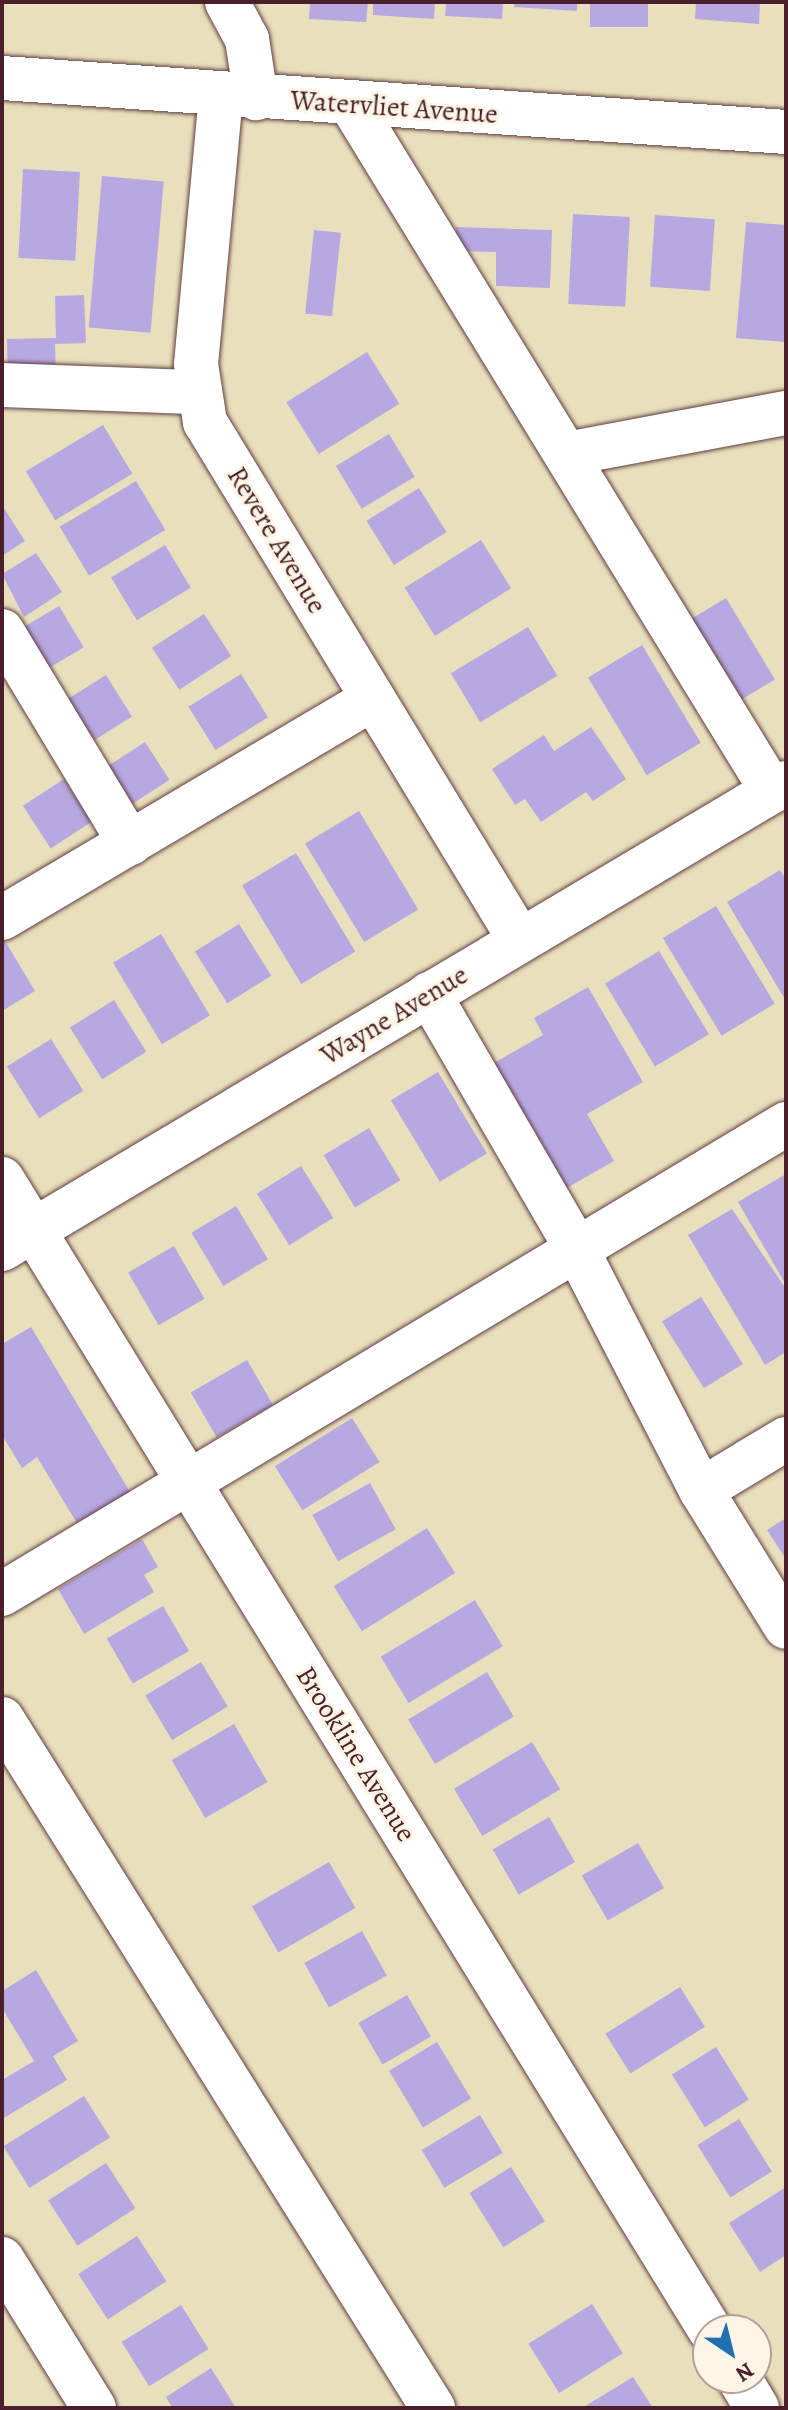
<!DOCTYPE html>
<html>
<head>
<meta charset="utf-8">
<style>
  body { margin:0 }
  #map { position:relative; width:788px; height:2410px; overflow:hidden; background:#e8e0bc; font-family:Alegreya,serif }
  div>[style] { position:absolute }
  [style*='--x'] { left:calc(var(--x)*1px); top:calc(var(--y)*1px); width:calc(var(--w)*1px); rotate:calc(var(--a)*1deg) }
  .building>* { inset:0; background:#b7a8e1; transform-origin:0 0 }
  .roads { filter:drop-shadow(0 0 2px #623c41) drop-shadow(0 0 2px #623c41) }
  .minor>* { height:44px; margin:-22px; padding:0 22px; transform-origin:22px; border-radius:22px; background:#fff }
  .major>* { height:44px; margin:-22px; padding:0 22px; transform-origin:22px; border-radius:22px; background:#fff }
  span { translate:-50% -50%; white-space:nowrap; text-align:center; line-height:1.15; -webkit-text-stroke:6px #fcf5e5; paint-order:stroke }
  .street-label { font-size:28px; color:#4a1f2b }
  .frame { position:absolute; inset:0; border:4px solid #4a1f2b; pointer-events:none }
  .north { position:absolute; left:692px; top:2314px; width:80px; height:80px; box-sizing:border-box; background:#fcf5e5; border:2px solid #b59f9b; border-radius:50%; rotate:145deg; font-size:22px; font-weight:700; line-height:32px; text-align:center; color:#4a1f2b }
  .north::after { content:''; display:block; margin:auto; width:28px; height:36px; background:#1f6fb2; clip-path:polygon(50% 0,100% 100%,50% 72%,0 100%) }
</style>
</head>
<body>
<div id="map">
  <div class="building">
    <div style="clip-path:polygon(310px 2px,368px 2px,366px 22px,309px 19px)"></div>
    <div style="clip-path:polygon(373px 2px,435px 2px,434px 19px,373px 15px)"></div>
    <div style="clip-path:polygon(446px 2px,503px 2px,502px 19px,445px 16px)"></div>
    <div style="clip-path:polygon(515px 2px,577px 2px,577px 11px,514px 7px)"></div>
    <div style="left:590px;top:2px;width:58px;height:25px"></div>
    <div style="clip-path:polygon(696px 2px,760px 2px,759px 24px,695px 19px)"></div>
    <div style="left:23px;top:169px;width:57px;height:89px;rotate:3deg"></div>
    <div style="left:102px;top:176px;width:62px;height:152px;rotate:5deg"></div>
    <div style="left:573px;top:214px;width:57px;height:90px;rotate:3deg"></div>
    <div style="left:655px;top:215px;width:60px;height:72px;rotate:4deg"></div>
    <div style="clip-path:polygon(746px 222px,786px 225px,786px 342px,736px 338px)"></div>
    <div style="clip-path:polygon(456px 227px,552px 230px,550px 288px,496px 286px,496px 252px,456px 251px)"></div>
    <div style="left:314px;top:230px;width:27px;height:84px;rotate:6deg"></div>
    <div style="clip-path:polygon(84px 295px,86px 343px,55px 344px,56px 380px,8px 382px,7px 339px,56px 338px,55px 296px)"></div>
    <div style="left:367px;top:352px;width:61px;height:95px;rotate:58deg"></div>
    <div style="left:103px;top:425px;width:57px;height:90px;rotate:59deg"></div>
    <div style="left:389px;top:434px;width:50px;height:62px;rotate:59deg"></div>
    <div style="left:136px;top:481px;width:57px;height:89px;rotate:59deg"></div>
    <div style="left:419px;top:488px;width:52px;height:62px;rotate:58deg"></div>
    <div style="clip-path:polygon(2px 505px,25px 541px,2px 556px)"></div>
    <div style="left:481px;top:540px;width:57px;height:90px;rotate:58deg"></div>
    <div style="left:165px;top:545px;width:50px;height:63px;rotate:59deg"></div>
    <div style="clip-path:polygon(36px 553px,62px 592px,24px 617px,2px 574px)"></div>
    <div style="left:726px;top:598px;width:95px;height:55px;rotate:59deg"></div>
    <div style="left:59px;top:606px;width:48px;height:41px;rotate:59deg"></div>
    <div style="left:204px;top:614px;width:50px;height:62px;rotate:57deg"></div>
    <div style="left:528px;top:627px;width:57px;height:90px;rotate:59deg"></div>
    <div style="left:642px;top:645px;width:114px;height:63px;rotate:59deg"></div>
    <div style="left:241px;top:674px;width:51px;height:62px;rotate:58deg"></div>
    <div style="left:106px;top:675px;width:49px;height:46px;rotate:58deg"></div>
    <div style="clip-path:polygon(591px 727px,626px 779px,593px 801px,586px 792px,541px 822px,525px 799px,515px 805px,492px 769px,544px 735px,554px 751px)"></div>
    <div style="left:145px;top:742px;width:45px;height:44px;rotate:57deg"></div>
    <div style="left:64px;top:779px;width:51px;height:49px;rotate:57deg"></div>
    <div style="left:359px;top:811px;width:115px;height:63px;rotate:59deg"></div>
    <div style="left:296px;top:853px;width:115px;height:63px;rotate:59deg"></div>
    <div style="clip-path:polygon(780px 870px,786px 879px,786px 1001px,727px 902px)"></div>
    <div style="left:716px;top:906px;width:114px;height:62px;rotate:59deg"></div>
    <div style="left:239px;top:924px;width:61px;height:52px;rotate:58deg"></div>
    <div style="left:161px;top:934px;width:95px;height:56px;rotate:59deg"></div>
    <div style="clip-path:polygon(2px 936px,35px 991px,2px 1011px)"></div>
    <div style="left:659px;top:951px;width:97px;height:63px;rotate:59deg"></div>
    <div style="clip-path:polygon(588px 987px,643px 1082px,587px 1114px,614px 1161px,565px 1189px,494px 1063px,543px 1035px,534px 1018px)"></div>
    <div style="left:114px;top:1000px;width:61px;height:52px;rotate:58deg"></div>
    <div style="left:51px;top:1039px;width:61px;height:52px;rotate:58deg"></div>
    <div style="left:438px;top:1072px;width:95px;height:55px;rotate:59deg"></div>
    <div style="left:369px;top:1128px;width:61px;height:53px;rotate:59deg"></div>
    <div style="left:301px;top:1166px;width:61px;height:52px;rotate:58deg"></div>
    <div style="clip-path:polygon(786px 1174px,786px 1285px,738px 1202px)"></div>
    <div style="left:236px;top:1206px;width:62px;height:52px;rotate:59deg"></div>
    <div style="clip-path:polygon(732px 1209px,786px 1289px,786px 1352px,765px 1365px,688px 1235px)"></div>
    <div style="left:174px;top:1246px;width:61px;height:53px;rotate:60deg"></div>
    <div style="left:701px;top:1297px;width:79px;height:46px;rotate:58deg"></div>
    <div style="clip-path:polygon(31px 1327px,130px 1492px,78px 1525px,37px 1457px,22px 1468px,2px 1435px,2px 1344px)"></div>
    <div style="left:247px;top:1360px;width:52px;height:65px;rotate:60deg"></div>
    <div style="left:352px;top:1418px;width:52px;height:91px;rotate:58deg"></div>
    <div style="left:370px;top:1483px;width:53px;height:66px;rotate:61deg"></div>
    <div style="clip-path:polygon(786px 1518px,786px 1559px,767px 1530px)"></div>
    <div style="left:427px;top:1528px;width:53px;height:110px;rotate:58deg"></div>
    <div style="clip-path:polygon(142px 1539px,158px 1567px,144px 1575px,154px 1592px,84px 1634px,58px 1589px)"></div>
    <div style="left:475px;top:1600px;width:54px;height:110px;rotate:59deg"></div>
    <div style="left:163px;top:1606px;width:52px;height:65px;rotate:60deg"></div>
    <div style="left:201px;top:1662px;width:52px;height:65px;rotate:59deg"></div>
    <div style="left:487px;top:1672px;width:52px;height:92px;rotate:59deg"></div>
    <div style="left:234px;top:1724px;width:67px;height:72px;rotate:60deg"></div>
    <div style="left:532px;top:1742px;width:55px;height:91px;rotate:59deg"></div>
    <div style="left:549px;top:1817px;width:52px;height:65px;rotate:60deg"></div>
    <div style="left:638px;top:1843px;width:52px;height:65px;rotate:60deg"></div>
    <div style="left:329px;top:1862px;width:53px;height:89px;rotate:60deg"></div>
    <div style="left:362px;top:1931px;width:51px;height:66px;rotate:61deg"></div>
    <div style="clip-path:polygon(36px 1970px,78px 2041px,53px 2056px,67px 2080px,2px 2119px,2px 2080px,34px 2061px,2px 2008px,2px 1991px)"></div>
    <div style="left:680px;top:1987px;width:47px;height:88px;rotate:58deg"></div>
    <div style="left:407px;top:1995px;width:48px;height:56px;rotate:60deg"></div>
    <div style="left:437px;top:2042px;width:66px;height:56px;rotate:59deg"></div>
    <div style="left:716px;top:2047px;width:62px;height:52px;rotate:58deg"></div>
    <div style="left:84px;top:2096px;width:49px;height:95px;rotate:58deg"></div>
    <div style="left:480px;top:2115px;width:44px;height:68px;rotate:59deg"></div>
    <div style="left:739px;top:2119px;width:62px;height:49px;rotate:58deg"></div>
    <div style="left:106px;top:2163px;width:54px;height:69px;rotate:57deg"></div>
    <div style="left:511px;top:2167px;width:64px;height:49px;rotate:58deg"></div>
    <div style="clip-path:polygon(786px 2187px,786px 2255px,760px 2272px,729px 2223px)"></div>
    <div style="left:137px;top:2236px;width:54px;height:70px;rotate:57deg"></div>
    <div style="left:592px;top:2304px;width:58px;height:75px;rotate:58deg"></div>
    <div style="left:181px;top:2305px;width:52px;height:70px;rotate:58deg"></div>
    <div style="clip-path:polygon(211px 2368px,236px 2408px,172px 2408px,166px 2397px)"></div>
    <div style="clip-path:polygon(633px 2377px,653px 2408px,582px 2408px)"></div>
  </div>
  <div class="roads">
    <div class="minor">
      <div style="--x:227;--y:2;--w:42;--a:61.6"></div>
      <div style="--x:247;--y:39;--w:60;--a:81.3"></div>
      <div style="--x:2;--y:78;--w:786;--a:3.94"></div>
      <div style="--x:221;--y:95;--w:270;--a:95.3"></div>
      <div style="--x:196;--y:364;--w:59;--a:81.2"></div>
      <div style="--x:205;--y:422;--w:606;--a:58.7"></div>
      <div style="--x:351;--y:104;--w:806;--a:58.5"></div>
      <div style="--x:2;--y:385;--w:194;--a:2.1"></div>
      <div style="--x:566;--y:454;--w:224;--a:-10.6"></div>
      <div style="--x:2;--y:631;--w:248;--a:58.9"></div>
      <div style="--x:2;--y:918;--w:431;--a:-30.6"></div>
      <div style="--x:429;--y:994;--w:293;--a:59.9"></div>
      <div style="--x:576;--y:1248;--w:272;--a:62.7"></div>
      <div style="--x:701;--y:1490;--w:161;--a:58.2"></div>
      <div style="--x:2;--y:1179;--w:1351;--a:58.4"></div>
      <div style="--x:701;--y:1490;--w:99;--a:-31"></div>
      <div style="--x:2;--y:1594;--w:914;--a:-30.94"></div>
      <div style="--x:2;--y:1719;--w:813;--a:57.97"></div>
      <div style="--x:2;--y:2259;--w:175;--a:58.3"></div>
      <div style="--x:739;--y:2378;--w:35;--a:59"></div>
    </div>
    <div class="major">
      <div style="--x:2;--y:1249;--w:912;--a:-30.73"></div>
    </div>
  </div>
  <div class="street-label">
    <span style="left:394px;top:107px;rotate:4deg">Watervliet Avenue</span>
    <span style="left:277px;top:540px;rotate:59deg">Revere Avenue</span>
    <span style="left:394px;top:1015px;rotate:-31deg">Wayne Avenue</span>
    <span style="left:356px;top:1754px;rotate:58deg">Brookline Avenue</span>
  </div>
  <div class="frame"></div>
  <div class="north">N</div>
</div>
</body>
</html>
